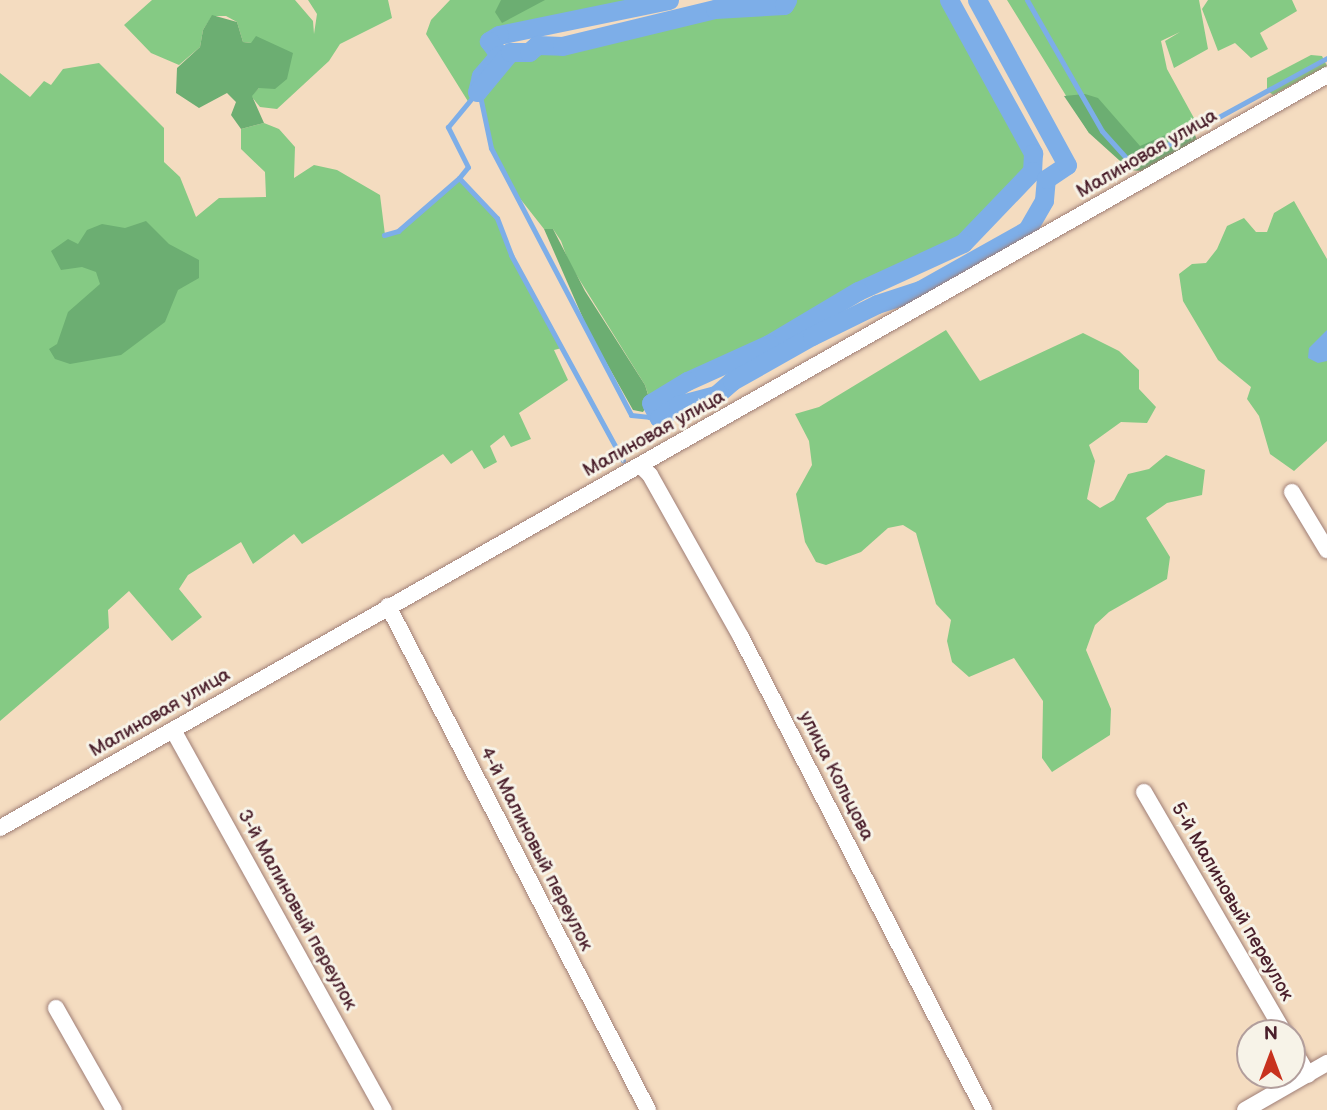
<!DOCTYPE html>
<html>
<head>
<meta charset="utf-8">
<style>
  body { margin:0 }
  #map { position:relative; width:1327px; height:1110px; overflow:hidden; background:#f4dcc0; font-family:"Balsamiq Sans",sans-serif }
  div>[style] { position:absolute }
  [style*='--x'] { left:calc(var(--x)*1px); top:calc(var(--y)*1px); width:calc(var(--w)*1px); rotate:calc(var(--a)*1deg) }
  .green>* { inset:0; background:#85ca84 }
  .forest>* { inset:0; background:#6cae72 }
  .water>* { inset:0; background:#7daee8 }
  .stream>* { height:5px; margin:-2.5px; padding:0 2.5px; transform-origin:2.5px; border-radius:2.5px; background:#7daee8 }
  .canal>* { height:19px; margin:-9.5px; padding:0 9.5px; transform-origin:9.5px; border-radius:9.5px; background:#7daee8 }
  .roads { filter:drop-shadow(0 0 2px #9f7e76) drop-shadow(0 0 2px #9f7e76) }
  .street>* { height:16px; margin:-8px; padding:0 8px; transform-origin:8px; border-radius:8px; background:#fff }
  span { translate:-50% -50%; white-space:nowrap; text-align:center; line-height:1.15; -webkit-text-stroke:6px #f7f3e8; paint-order:stroke }
  .street-label { font-size:19px; color:#4a1f2b }
  .north { position:absolute; left:1236px; top:1019px; width:70px; height:70px; box-sizing:border-box; background:#f7f3e8; border:2px solid #b29e9c; border-radius:50%; rotate:0deg; font-size:19px; font-weight:700; line-height:28px; text-align:center; color:#4a1f2b }
  .north::after { content:''; display:block; margin:auto; width:24px; height:32px; background:#c8321e; clip-path:polygon(50% 0,100% 100%,50% 72%,0 100%) }
</style>
</head>
<body>
<div id="map">
  <div class="green">
    <div style="clip-path:polygon(152px 0,295px 0,313px 21px,314px 34px,317px 14px,308px 0,388px 0,392px 18px,340px 44px,329px 61px,277px 109px,260px 107px,251px 96px,259px 88px,251px 43px,243px 42px,237px 22px,226px 16px,212px 16px,203px 30px,200px 47px,179px 65px,151px 53px,124px 25px)"></div>
    <div style="clip-path:polygon(450px 0,669px 0,499px 35px,489px 41px,499px 55px,469px 103px,426px 34px,431px 20px)"></div>
    <div style="clip-path:polygon(787px 0,949px 0,1033px 153px,1032px 171px,963px 243px,858px 291px,769px 344px,726px 361px,651px 403px,645px 385px,569px 263px,561px 241px,553px 229px,544px 229px,507px 182px,491px 148px,480px 89px,510px 52px,529px 52px,537px 45px,562px 46px,715px 9px,784px 5px)"></div>
    <div style="clip-path:polygon(1007px 0,1199px 0,1208px 49px,1174px 68px,1165px 41px,1180px 32px,1161px 41px,1167px 69px,1200px 129px,1153px 154px,1089px 133px)"></div>
    <div style="clip-path:polygon(1208px 0,1292px 0,1297px 11px,1260px 33px,1268px 49px,1251px 58px,1235px 43px,1218px 51px,1202px 9px)"></div>
    <div style="clip-path:polygon(1311px 55px,1322px 56px,1327px 66px,1273px 95px,1267px 90px,1267px 78px)"></div>
    <div style="clip-path:polygon(99px 63px,164px 128px,164px 162px,180px 177px,196px 217px,219px 198px,266px 197px,265px 172px,241px 149px,241px 129px,264px 123px,279px 129px,295px 147px,294px 178px,314px 165px,337px 170px,380px 195px,385px 235px,398px 231px,459px 178px,497px 218px,511px 255px,562px 348px,554px 350px,568px 380px,519px 413px,531px 439px,511px 447px,504px 435px,490px 446px,497px 462px,484px 469px,472px 450px,451px 464px,443px 454px,302px 544px,294px 534px,253px 564px,241px 542px,188px 575px,179px 589px,202px 617px,172px 641px,129px 591px,108px 610px,109px 628px,0 721px,0 73px,30px 97px,44px 81px,51px 85px,63px 69px)"></div>
    <div style="clip-path:polygon(1294px 201px,1327px 259px,1327px 441px,1294px 471px,1270px 454px,1259px 416px,1247px 399px,1251px 387px,1218px 360px,1183px 301px,1179px 274px,1192px 264px,1206px 263px,1217px 249px,1227px 226px,1244px 218px,1256px 232px,1267px 232px,1274px 213px)"></div>
    <div style="clip-path:polygon(946px 330px,980px 381px,1083px 333px,1119px 351px,1139px 370px,1139px 389px,1156px 407px,1147px 423px,1121px 422px,1089px 445px,1095px 461px,1087px 499px,1100px 508px,1114px 500px,1128px 474px,1149px 469px,1166px 455px,1205px 470px,1202px 495px,1167px 503px,1146px 518px,1170px 557px,1167px 579px,1109px 612px,1095px 625px,1086px 650px,1111px 709px,1110px 735px,1052px 772px,1042px 758px,1043px 701px,1014px 658px,969px 677px,952px 662px,947px 641px,951px 620px,936px 604px,916px 533px,903px 525px,888px 528px,861px 552px,826px 565px,816px 562px,805px 542px,796px 494px,812px 465px,809px 441px,795px 414px,819px 407px)"></div>
  </div>
  <div class="forest">
    <div style="clip-path:polygon(501px 0,545px 0,502px 23px,495px 12px)"></div>
    <div style="clip-path:polygon(212px 15px,237px 22px,243px 42px,251px 43px,256px 36px,293px 53px,287px 79px,275px 89px,259px 88px,252px 96px,264px 123px,241px 129px,231px 115px,236px 102px,227px 93px,199px 108px,176px 93px,177px 68px,200px 47px,203px 30px)"></div>
    <div style="clip-path:polygon(1085px 94px,1098px 98px,1140px 146px,1191px 124px,1198px 143px,1141px 171px,1130px 170px,1089px 133px,1064px 96px)"></div>
    <div style="clip-path:polygon(146px 221px,169px 244px,199px 260px,199px 278px,178px 290px,165px 322px,121px 355px,70px 364px,55px 359px,49px 349px,57px 344px,68px 312px,100px 284px,96px 272px,82px 267px,61px 270px,51px 251px,68px 239px,78px 244px,87px 230px,102px 224px,125px 228px)"></div>
    <div style="clip-path:polygon(544px 229px,553px 229px,585px 291px,645px 385px,650px 401px,643px 412px,633px 410px,589px 332px)"></div>
  </div>
  <div class="water">
    <div style="clip-path:polygon(1327px 330px,1327px 361px,1318px 363px,1308px 358px,1309px 348px)"></div>
  </div>
  <div class="stream">
    <div style="--x:1027;--y:0;--w:151;--a:60.2"></div>
    <div style="--x:1102;--y:131;--w:36;--a:48"></div>
    <div style="--x:1126;--y:158;--w:12;--a:14"></div>
    <div style="--x:1138;--y:161;--w:215;--a:-28.6"></div>
    <div style="--x:479;--y:91;--w:58;--a:78.1"></div>
    <div style="--x:491;--y:148;--w:301;--a:62.3"></div>
    <div style="--x:631;--y:415;--w:18;--a:6"></div>
    <div style="--x:649;--y:417;--w:17;--a:-25"></div>
    <div style="--x:459;--y:178;--w:14;--a:-51"></div>
    <div style="--x:468;--y:167;--w:45;--a:-116.6"></div>
    <div style="--x:448;--y:127;--w:97;--a:-50.4"></div>
    <div style="--x:384;--y:235;--w:15;--a:-16"></div>
    <div style="--x:398;--y:231;--w:81;--a:-41"></div>
    <div style="--x:459;--y:178;--w:55;--a:46.5"></div>
    <div style="--x:497;--y:218;--w:40;--a:69"></div>
    <div style="--x:511;--y:255;--w:234;--a:61.4"></div>
  </div>
  <div class="canal">
    <div style="--x:669;--y:0;--w:174;--a:168.4"></div>
    <div style="--x:499;--y:35;--w:12;--a:149"></div>
    <div style="--x:489;--y:41;--w:17;--a:54"></div>
    <div style="--x:499;--y:55;--w:28;--a:131"></div>
    <div style="--x:481;--y:76;--w:16;--a:104"></div>
    <div style="--x:477;--y:92;--w:52;--a:-50.5"></div>
    <div style="--x:510;--y:52;--w:19;--a:0"></div>
    <div style="--x:529;--y:52;--w:11;--a:-41"></div>
    <div style="--x:537;--y:45;--w:25;--a:2"></div>
    <div style="--x:562;--y:46;--w:157;--a:-13.6"></div>
    <div style="--x:715;--y:9;--w:69;--a:-3.3"></div>
    <div style="--x:784;--y:5;--w:6;--a:-59"></div>
    <div style="--x:949;--y:0;--w:175;--a:61.2"></div>
    <div style="--x:1033;--y:153;--w:18;--a:93"></div>
    <div style="--x:1032;--y:171;--w:100;--a:133.8"></div>
    <div style="--x:963;--y:243;--w:115;--a:155.4"></div>
    <div style="--x:858;--y:291;--w:104;--a:149.2"></div>
    <div style="--x:769;--y:344;--w:90;--a:155.7"></div>
    <div style="--x:687;--y:381;--w:42;--a:148.6"></div>
    <div style="--x:651;--y:403;--w:17;--a:62"></div>
    <div style="--x:659;--y:418;--w:23;--a:-34"></div>
    <div style="--x:678;--y:405;--w:39;--a:-15"></div>
    <div style="--x:716;--y:395;--w:21;--a:-41"></div>
    <div style="--x:732;--y:381;--w:92;--a:-29.4"></div>
    <div style="--x:812;--y:336;--w:72;--a:-26.2"></div>
    <div style="--x:877;--y:304;--w:45;--a:-18"></div>
    <div style="--x:920;--y:290;--w:123;--a:-29.3"></div>
    <div style="--x:1027;--y:230;--w:34;--a:-60"></div>
    <div style="--x:1044;--y:200;--w:21;--a:-85"></div>
    <div style="--x:1046;--y:179;--w:25;--a:-34"></div>
    <div style="--x:1067;--y:165;--w:188;--a:-118.6"></div>
  </div>
  <div class="roads">
    <div class="street">
      <div style="--x:641;--y:466;--w:13;--a:45"></div>
      <div style="--x:650;--y:475;--w:186;--a:60.7"></div>
      <div style="--x:741;--y:637;--w:532;--a:62.81"></div>
      <div style="--x:1292;--y:492;--w:68;--a:58.9"></div>
      <div style="--x:388;--y:606;--w:567;--a:62.71"></div>
      <div style="--x:173;--y:730;--w:435;--a:61"></div>
      <div style="--x:1144;--y:792;--w:279;--a:59.8"></div>
      <div style="--x:0;--y:828;--w:1526;--a:-29.57"></div>
      <div style="--x:56;--y:1008;--w:117;--a:60.4"></div>
      <div style="--x:1292;--y:1047;--w:32;--a:60"></div>
      <div style="--x:1245;--y:1110;--w:95;--a:-29.8"></div>
    </div>
  </div>
  <div class="street-label">
    <span style="left:1147px;top:154px;rotate:-30deg">Малиновая улица</span>
    <span style="left:654px;top:434px;rotate:-29deg">Малиновая улица</span>
    <span style="left:160px;top:713px;rotate:-30deg">Малиновая улица</span>
    <span style="left:836px;top:776px;rotate:63deg">улица Кольцова</span>
    <span style="left:536px;top:849px;rotate:63deg">4-й Малиновый переулок</span>
    <span style="left:1232px;top:902px;rotate:60deg">5-й Малиновый переулок</span>
    <span style="left:297px;top:910px;rotate:61deg">3-й Малиновый переулок</span>
  </div>
  <div class="north">N</div>
</div>
</body>
</html>
